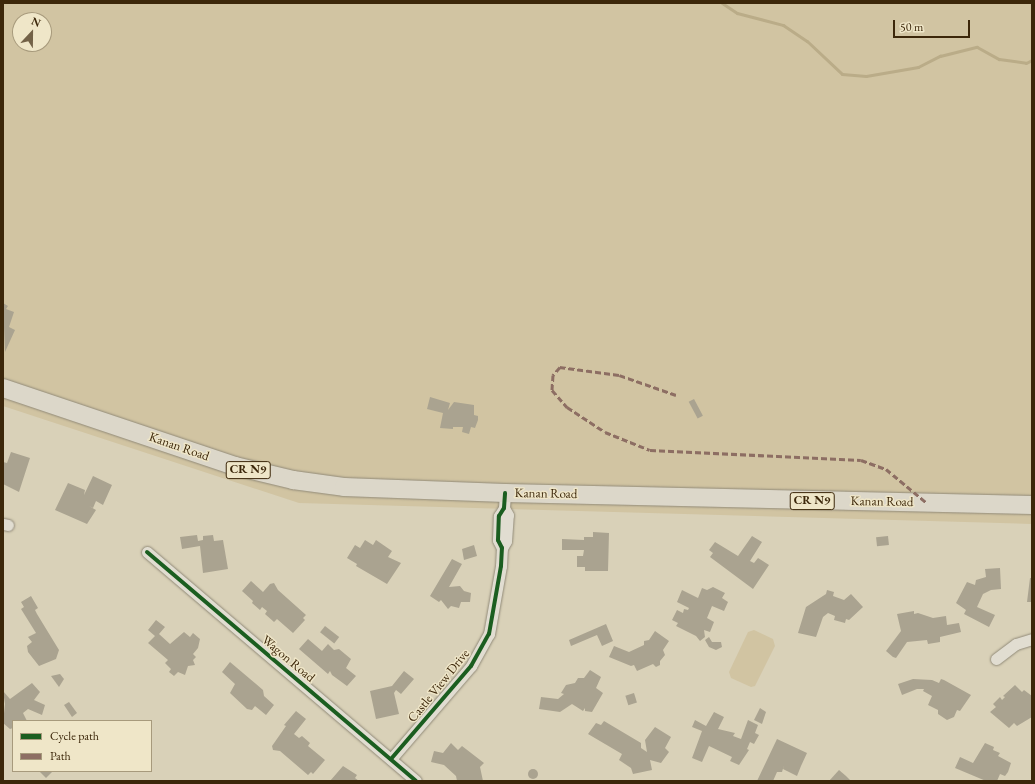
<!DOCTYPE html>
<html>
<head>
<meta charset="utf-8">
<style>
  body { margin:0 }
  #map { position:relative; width:1035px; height:784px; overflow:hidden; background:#d9d1b8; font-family:"EB Garamond",serif }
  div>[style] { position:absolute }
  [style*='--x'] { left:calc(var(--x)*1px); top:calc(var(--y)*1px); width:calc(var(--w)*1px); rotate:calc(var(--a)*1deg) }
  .green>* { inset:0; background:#d1c4a2 }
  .stream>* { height:3px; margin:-1.5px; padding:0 1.5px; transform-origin:1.5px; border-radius:1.5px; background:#baac88 }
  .building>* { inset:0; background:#aaa390; transform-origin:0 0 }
  .round { border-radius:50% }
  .roads { filter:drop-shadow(0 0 1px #918a78) drop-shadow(0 0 1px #918a78) }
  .street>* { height:11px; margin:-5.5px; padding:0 5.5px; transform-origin:5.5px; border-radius:5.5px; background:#e1ddd1 }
  .primary>* { height:18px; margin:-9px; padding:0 9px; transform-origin:9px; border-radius:9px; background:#dcd7c9 }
  .quiet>* { height:3px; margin-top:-1.5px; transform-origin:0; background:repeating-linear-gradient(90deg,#8d6e63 0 6px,transparent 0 9px) }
  .cycleway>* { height:4px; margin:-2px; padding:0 2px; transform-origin:2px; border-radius:2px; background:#1b5e20 }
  span { translate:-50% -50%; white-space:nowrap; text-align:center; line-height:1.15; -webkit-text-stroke:3px #efe6c8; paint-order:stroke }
  .shield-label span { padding:1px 3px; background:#efe6c8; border:1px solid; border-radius:3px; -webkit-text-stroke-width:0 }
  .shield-label { font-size:12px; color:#3c270a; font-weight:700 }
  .street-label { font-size:13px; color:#3c270a }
  .frame { position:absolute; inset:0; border:4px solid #3c270a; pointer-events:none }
  .legend { position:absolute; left:12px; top:720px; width:140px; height:52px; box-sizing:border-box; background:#efe6c8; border:1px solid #a79a7c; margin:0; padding:5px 7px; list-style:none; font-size:12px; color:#3c270a }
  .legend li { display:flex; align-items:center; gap:8px; height:20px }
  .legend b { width:20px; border:1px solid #a79a7c }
  .north { position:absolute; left:12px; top:12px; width:40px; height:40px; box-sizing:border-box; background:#efe6c8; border:1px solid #a79a7c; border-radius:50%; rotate:22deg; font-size:11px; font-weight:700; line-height:16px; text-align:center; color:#3c270a }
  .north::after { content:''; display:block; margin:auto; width:14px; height:18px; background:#736247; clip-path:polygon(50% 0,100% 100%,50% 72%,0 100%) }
  .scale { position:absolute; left:893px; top:20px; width:77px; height:18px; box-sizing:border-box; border:2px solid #3c270a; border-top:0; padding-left:5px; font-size:12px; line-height:14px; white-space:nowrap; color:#3c270a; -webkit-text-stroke:3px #efe6c8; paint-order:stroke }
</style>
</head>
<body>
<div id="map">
  <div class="green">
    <div style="clip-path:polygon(evenodd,3px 3px,1032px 3px,1032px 524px,299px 503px,3px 406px,3px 3px,20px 20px,44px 20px,44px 44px,20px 44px,20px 20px)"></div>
    <div style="clip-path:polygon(754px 630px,773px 639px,775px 646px,755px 686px,751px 687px,731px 678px,729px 672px,748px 632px)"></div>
  </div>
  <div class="stream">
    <div style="--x:722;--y:3;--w:18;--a:34"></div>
    <div style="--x:737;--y:13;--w:48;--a:14.6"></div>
    <div style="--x:783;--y:25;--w:29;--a:34"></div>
    <div style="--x:807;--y:41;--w:48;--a:43.3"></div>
    <div style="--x:842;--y:74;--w:24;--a:5"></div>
    <div style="--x:866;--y:76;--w:53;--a:-9.8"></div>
    <div style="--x:918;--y:67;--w:25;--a:-27"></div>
    <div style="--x:940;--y:56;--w:38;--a:-14"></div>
    <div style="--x:977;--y:47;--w:25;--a:29"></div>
    <div style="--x:999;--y:59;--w:27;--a:8"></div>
    <div style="--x:1026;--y:63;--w:7;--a:-27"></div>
  </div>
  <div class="building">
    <div style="clip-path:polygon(3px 303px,8px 306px,6px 309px,14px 312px,9px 327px,15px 330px,5px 352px)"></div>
    <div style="clip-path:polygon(430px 397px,450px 403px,448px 410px,454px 402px,474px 405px,474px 415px,478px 416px,478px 420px,475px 428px,471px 427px,469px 434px,462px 432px,463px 427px,453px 427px,453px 429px,440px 428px,443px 413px,427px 409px)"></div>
    <div style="left:694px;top:399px;width:19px;height:6px;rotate:62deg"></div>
    <div style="clip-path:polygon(11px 452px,30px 458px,19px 492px,3px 484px,3px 462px,7px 463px)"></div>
    <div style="clip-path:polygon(93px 476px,112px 485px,103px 505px,96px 501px,93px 508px,89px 506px,96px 510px,87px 524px,55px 510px,68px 483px,85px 490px,84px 495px)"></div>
    <div style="clip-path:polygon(593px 532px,609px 533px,608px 571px,585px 571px,585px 567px,577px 567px,577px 556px,583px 556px,584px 550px,562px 550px,562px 539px,584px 540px,584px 537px,593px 537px)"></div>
    <div style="clip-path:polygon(197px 535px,198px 541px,203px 540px,203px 536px,213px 535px,214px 541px,223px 540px,228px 569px,203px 573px,200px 546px,182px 549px,180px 537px)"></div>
    <div style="clip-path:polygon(752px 536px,762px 542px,750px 561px,754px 563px,758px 558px,769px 565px,753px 589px,710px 557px,713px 553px,709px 550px,715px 542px,738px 556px)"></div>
    <div style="left:888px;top:536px;width:9px;height:12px;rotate:84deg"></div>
    <div style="clip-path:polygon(365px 540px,373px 545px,376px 540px,392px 551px,388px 557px,401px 563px,387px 584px,356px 566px,357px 564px,347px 558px,355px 545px,360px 548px)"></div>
    <div style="clip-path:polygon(474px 545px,477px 556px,464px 560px,462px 549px)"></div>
    <div style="clip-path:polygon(452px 559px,462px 564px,449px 587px,460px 586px,464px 591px,471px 593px,470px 602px,461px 602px,459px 608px,451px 606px,448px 609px,441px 600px,439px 602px,430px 596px)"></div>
    <div style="clip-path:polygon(1000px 568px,1001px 589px,991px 590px,983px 594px,977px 607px,995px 615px,989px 627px,964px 614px,966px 610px,956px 603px,967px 582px,975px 585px,976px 580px,986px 577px,985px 569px)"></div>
    <div style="clip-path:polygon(1030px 578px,1032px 578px,1032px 602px,1027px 602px)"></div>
    <div style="clip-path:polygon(251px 581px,263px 592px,270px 584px,274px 583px,278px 590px,306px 615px,303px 618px,305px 620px,293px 633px,277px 619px,274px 622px,265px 614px,267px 611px,262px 607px,260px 610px,252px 603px,253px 601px,242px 591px)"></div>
    <div style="clip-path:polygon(713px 587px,725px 593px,722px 598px,728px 602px,724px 611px,712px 606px,707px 618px,714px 622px,710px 632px,704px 630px,705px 637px,700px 641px,696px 636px,676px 626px,678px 623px,672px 620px,677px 610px,683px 613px,684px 609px,688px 610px,689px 608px,677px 602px,682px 590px,698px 598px,702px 588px,707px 590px)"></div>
    <div style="clip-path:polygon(827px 590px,834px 592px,833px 596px,844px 600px,851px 594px,863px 607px,849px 620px,846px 619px,845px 623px,834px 620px,835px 616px,828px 613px,823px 617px,816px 637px,798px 633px,806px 607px,826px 594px)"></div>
    <div style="clip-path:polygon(31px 596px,38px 608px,35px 610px,37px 614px,59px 650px,56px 659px,39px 666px,28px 652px,27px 646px,32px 642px,28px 637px,36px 633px,21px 609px,24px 607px,21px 602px)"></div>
    <div style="clip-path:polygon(914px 611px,914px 614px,918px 613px,933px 618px,946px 616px,947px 625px,959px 623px,961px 632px,940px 637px,940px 642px,928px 644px,927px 640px,907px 642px,896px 658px,893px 657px,886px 651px,901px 631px,897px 614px)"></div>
    <div style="clip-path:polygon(156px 620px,165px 627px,159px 634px,170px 644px,184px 632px,190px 637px,193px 633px,200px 639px,198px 648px,193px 654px,196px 657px,193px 660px,195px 665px,188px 666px,185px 675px,178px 672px,174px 676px,169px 672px,171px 669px,165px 663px,168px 660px,148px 643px,155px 636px,148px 630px)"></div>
    <div style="clip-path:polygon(606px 624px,613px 641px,602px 646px,597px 635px,571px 646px,569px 640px)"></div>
    <div style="left:325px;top:626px;width:18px;height:8px;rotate:38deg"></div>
    <div style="clip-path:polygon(655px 631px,669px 641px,663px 650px,665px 655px,660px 661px,660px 665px,656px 667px,653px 664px,637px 671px,634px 665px,631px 666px,609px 657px,614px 646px,629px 652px,644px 645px,644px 641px,649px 640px)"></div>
    <div style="clip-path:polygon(709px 637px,712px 642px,721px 642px,722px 647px,716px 650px,709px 647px,705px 640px)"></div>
    <div style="clip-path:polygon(308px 639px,322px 651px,328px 644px,334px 650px,339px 649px,351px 659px,346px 668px,356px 676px,347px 686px,332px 675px,330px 671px,328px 674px,299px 649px)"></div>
    <div style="clip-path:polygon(230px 662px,263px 690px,264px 696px,274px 705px,266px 715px,255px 706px,252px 710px,247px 709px,230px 693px,235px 684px,222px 672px)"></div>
    <div style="clip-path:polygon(590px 670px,601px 677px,596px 688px,603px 693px,592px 712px,585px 711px,585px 708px,583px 711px,572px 704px,560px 712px,539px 709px,541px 697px,558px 699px,564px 694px,561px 693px,566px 685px,575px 683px,578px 678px,584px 678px)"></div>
    <div style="clip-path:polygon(404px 671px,414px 679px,401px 694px,396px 690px,394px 693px,399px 714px,376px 719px,370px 691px,392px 686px)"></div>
    <div style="clip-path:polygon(60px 674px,64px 679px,59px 687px,51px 676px)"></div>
    <div style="clip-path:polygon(913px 679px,932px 680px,939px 683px,941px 679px,944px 680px,971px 695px,960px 711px,957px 710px,954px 717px,947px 720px,938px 714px,938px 710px,928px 705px,932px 696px,923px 691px,924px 689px,917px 689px,902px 695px,898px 684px)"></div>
    <div style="clip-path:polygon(32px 683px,40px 692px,34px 700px,45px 705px,42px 715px,28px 709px,23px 713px,27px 721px,13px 721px,13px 728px,10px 729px,3px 723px,5px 704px,3px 691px,10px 699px)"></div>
    <div style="clip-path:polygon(1015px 685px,1022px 692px,1024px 690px,1032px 696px,1032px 717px,1017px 726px,1014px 723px,1009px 728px,990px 712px,996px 707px,993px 704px,1000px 697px,1002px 700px,1005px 697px,1003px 696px)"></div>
    <div style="left:634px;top:693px;width:10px;height:9px;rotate:73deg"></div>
    <div style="clip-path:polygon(69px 702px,77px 713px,72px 717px,64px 705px)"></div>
    <div style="clip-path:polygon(760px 708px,766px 712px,762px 724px,754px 720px)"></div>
    <div style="clip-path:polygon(296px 711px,306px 719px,294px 734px,299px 738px,302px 736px,310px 743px,308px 746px,325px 760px,313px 774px,311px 772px,308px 775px,280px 751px,273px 750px,272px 746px,286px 726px,284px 725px)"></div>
    <div style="clip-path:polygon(714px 712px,724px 717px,718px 729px,735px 733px,733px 736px,741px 739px,748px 720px,758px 725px,755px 733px,759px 735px,754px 744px,750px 742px,747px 749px,749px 750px,739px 765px,730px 761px,732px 757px,709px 746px,702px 762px,692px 758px,702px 731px,692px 727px,695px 720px,706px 726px)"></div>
    <div style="clip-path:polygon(604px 721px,641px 743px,641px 748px,647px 752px,645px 740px,655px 727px,671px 737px,665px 748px,669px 752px,661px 763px,650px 760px,652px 770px,633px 774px,631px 768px,619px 760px,622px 754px,588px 734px,596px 723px,601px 725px)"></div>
    <div style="clip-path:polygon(777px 739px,807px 753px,801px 766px,797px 776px,783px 769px,784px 765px,782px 772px,777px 772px,773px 781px,757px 781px)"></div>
    <div style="clip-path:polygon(451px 743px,458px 750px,462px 746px,484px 763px,480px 767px,483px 781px,457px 781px,456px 776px,444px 765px,431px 762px,434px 751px,443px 753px)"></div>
    <div style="clip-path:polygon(985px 743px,994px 747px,993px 750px,1000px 753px,998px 756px,1011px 763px,1008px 772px,1005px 776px,1000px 774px,997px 781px,986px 781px,955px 768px,960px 757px,973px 763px)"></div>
    <div style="clip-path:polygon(343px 766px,357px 775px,355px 778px,359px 781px,330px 781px)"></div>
    <div class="round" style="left:528px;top:769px;width:10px;height:10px"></div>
    <div style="clip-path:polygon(839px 770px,846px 776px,851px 781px,829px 781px)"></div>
    <div style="clip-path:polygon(39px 771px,53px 771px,46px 778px)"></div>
  </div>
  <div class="roads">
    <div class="street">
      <div style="--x:3;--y:524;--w:5;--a:11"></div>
      <div style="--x:502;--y:548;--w:8;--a:-60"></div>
      <div style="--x:506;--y:541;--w:26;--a:-86"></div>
      <div style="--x:508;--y:515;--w:8;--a:-120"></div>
      <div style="--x:147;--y:552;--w:353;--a:40.4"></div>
      <div style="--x:996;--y:659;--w:25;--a:-37"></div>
      <div style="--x:1016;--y:644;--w:17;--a:-17"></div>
      <div style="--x:391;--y:759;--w:123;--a:-49.3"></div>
      <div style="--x:471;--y:666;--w:37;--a:-61"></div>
      <div style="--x:489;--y:634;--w:69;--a:-80"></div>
      <div style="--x:501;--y:566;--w:18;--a:-87"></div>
      <div style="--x:502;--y:548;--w:9;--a:-117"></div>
      <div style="--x:498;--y:540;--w:24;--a:-88"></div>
      <div style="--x:499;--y:516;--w:9;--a:-58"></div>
      <div style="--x:504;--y:508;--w:15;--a:-86"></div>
    </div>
    <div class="primary">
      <div style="--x:3;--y:388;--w:245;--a:18.6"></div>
      <div style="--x:235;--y:466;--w:60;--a:13.6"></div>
      <div style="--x:293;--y:480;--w:51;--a:7.8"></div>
      <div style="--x:344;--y:487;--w:161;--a:2.1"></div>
      <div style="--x:505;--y:493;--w:527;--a:1.3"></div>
    </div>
  </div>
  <div class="quiet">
    <div style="--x:676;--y:395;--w:60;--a:-160.7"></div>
    <div style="--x:619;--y:375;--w:60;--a:-172.3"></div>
    <div style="--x:560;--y:367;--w:11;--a:131"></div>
    <div style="--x:553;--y:375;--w:15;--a:94"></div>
    <div style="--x:552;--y:390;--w:23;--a:49"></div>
    <div style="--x:567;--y:407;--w:45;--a:33.3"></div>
    <div style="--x:605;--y:432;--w:48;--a:21.8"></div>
    <div style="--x:650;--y:450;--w:211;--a:2.7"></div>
    <div style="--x:861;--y:460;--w:27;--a:20"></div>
    <div style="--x:886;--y:469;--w:53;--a:39.7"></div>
  </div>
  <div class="cycleway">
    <div style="--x:147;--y:552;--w:353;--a:40.4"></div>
    <div style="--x:391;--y:759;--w:123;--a:-49.3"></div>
    <div style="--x:471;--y:666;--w:37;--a:-61"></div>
    <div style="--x:489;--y:634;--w:69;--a:-80"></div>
    <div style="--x:501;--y:566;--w:18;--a:-87"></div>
    <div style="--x:502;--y:548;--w:9;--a:-117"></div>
    <div style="--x:498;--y:540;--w:24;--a:-88"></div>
    <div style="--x:499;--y:516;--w:9;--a:-58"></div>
    <div style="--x:504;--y:508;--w:15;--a:-86"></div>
  </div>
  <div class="shield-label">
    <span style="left:248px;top:470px">CR N9</span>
    <span style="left:812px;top:501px">CR N9</span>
  </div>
  <div class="street-label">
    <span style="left:179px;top:447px;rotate:19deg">Kanan Road</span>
    <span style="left:546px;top:494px;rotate:1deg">Kanan Road</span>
    <span style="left:882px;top:502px;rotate:1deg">Kanan Road</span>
    <span style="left:288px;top:659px;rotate:40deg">Wagon Road</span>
    <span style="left:439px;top:686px;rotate:-51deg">Castle View Drive</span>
  </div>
  <div class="frame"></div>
  <ul class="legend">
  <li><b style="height:5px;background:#1b5e20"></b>Cycle path</li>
  <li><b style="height:5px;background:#8d6e63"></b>Path</li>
  </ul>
  <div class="north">N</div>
  <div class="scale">50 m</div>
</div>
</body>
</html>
